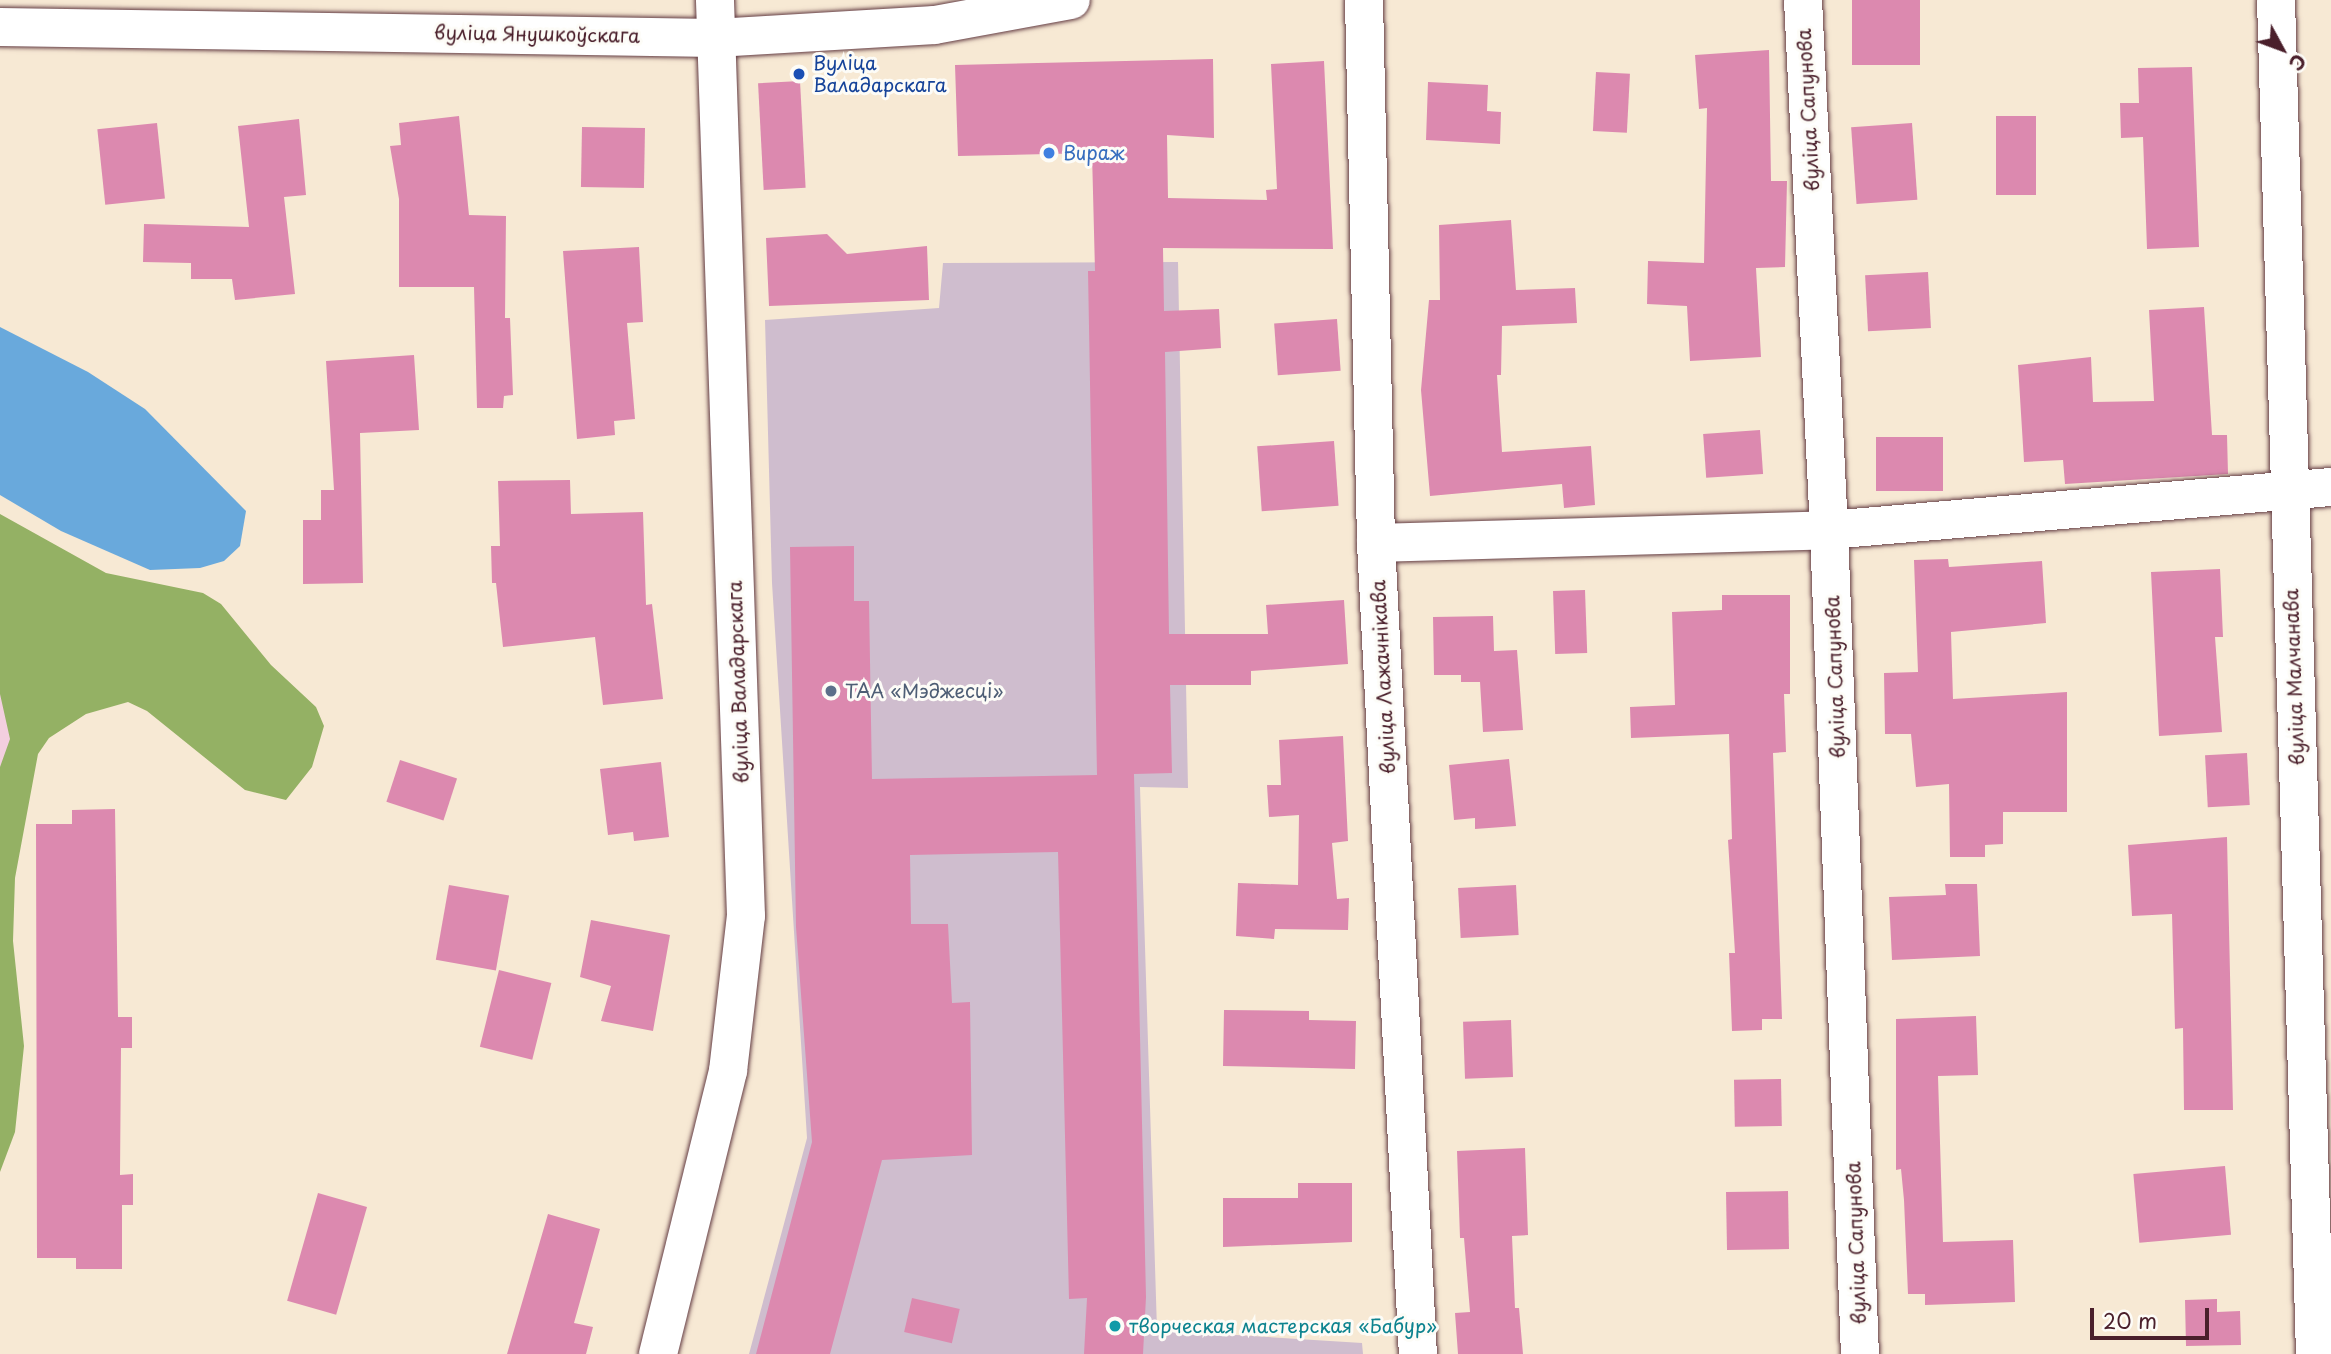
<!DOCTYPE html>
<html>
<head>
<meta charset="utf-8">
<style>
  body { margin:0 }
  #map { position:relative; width:2331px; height:1354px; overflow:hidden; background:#f7e9d4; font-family:"Playpen Sans",sans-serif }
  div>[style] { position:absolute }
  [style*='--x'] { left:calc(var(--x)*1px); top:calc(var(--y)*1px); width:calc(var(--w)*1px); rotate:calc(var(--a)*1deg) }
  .built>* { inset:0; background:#f3cfdf }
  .industrial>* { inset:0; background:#cfbdce }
  .forest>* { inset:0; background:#94b164 }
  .water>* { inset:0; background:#69a9dc }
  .building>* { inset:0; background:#dc89af; transform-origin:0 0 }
  .roads { filter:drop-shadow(0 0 2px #643d44) drop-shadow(0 0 2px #643d44) }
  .minor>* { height:38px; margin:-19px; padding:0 19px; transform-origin:19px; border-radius:19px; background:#fff }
  .dots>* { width:19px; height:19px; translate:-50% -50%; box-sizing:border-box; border:4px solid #fdfcf7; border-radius:50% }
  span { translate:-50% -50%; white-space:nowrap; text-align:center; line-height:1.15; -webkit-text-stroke:6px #fdfcf7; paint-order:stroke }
  .street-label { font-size:19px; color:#4a1f2b }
  .transit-label { font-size:19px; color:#164399 }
  .left { translate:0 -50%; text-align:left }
  .shop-label { font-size:19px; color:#366cbe }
  .service-label { font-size:19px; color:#4e5e75 }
  .culture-label { font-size:19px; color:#0d838f }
  .north { position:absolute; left:2247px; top:14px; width:70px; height:70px; -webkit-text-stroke:5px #fdfcf7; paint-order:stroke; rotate:131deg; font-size:19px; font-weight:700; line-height:28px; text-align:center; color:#4a1f2b }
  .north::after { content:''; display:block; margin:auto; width:24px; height:32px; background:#4a1f2b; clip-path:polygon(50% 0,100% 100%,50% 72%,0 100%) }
  .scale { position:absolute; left:2090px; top:1308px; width:119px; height:32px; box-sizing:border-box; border:4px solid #4a1f2b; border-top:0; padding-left:9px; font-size:21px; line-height:24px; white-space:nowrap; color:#4a1f2b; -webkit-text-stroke:5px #fdfcf7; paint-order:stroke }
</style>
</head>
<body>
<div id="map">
  <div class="built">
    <div style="clip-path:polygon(0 685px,20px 688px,0 799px)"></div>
  </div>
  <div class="industrial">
    <div style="clip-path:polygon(1178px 262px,1188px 788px,1140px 787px,1157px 1330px,1362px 1343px,1363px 1354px,749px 1354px,807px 1138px,772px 583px,765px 320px,939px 308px,943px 263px)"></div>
  </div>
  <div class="forest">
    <div style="clip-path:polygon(0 514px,106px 573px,203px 593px,221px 604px,271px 665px,316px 707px,324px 726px,312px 767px,286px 800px,245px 790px,147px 711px,128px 702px,86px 714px,49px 738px,38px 754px,15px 878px,13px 941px,24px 1046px,15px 1132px,0 1172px,0 767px,10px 739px,0 694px)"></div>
  </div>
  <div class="water">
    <div style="clip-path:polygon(0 327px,88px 372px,145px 409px,246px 511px,240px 546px,224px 561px,200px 568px,150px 570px,61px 531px,0 495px)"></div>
  </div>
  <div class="building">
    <div style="left:1852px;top:0;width:68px;height:65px"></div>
    <div style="clip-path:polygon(1769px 50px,1771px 181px,1787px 181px,1785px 267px,1756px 268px,1761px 357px,1690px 361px,1687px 306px,1647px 304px,1648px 261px,1704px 263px,1707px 108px,1699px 109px,1695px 55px)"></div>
    <div style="clip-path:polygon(1213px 59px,1214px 138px,1167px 135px,1168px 198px,1267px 200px,1266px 190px,1277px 189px,1271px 64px,1324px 61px,1333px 249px,1163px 248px,1164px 311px,1219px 309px,1221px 348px,1165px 352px,1169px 634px,1268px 634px,1266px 605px,1344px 600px,1348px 664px,1251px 671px,1251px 685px,1170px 685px,1172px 773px,1134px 774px,1146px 1297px,1143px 1354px,1084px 1354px,1087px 1298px,1069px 1299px,1058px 852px,910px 855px,911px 924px,948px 924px,952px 1003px,970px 1002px,972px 1155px,882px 1160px,830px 1354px,756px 1354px,812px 1142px,796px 927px,790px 547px,854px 546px,854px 601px,869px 601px,872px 779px,1097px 775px,1088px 271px,1095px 271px,1092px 153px,958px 156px,955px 65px)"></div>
    <div style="clip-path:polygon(2192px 67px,2199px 247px,2147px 249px,2143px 137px,2121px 138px,2120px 103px,2139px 103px,2138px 68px)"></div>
    <div style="left:1596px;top:72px;width:34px;height:59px;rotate:3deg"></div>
    <div style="left:800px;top:81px;width:107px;height:42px;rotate:87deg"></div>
    <div style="clip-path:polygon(1428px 82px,1488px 85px,1487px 111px,1501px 112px,1500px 144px,1426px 140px)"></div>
    <div style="clip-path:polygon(459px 116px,469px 215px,506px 216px,505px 318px,510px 318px,513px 395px,504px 396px,503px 408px,477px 408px,474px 287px,399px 287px,399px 199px,390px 146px,401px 145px,399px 123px)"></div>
    <div style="left:2036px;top:116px;width:79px;height:40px;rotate:90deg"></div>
    <div style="clip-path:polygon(299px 119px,306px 195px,284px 197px,295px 294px,235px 300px,232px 279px,191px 279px,191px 263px,143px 262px,144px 224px,249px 227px,238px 126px)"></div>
    <div style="left:157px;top:123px;width:76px;height:60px;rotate:84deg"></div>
    <div style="left:1912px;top:123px;width:77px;height:61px;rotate:86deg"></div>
    <div style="left:582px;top:127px;width:63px;height:60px;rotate:1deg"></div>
    <div style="clip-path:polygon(1511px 220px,1516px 290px,1575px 288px,1577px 323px,1502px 326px,1501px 375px,1497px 375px,1502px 452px,1591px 446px,1595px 505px,1564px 508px,1562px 484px,1430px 496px,1421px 390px,1429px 300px,1440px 300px,1439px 225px)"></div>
    <div style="clip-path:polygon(827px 234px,847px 254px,927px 246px,929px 300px,769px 306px,766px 238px)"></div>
    <div style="clip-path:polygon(639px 247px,643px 322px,627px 323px,635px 419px,614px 421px,615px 435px,577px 439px,563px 251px)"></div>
    <div style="left:1928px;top:272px;width:56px;height:63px;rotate:87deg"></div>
    <div style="clip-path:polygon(2204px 307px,2212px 435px,2227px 435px,2228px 474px,2065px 484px,2063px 460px,2024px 462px,2018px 365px,2091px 357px,2093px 402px,2154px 401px,2149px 310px)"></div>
    <div style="left:1337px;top:319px;width:52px;height:63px;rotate:86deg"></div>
    <div style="clip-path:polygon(414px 355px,419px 430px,360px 433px,363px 583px,303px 584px,303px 520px,321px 520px,321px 490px,334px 490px,326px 361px)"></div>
    <div style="left:1760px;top:430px;width:44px;height:57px;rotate:86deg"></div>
    <div style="left:1876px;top:437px;width:67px;height:54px"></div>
    <div style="left:1334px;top:441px;width:65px;height:77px;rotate:86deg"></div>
    <div style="clip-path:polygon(570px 480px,571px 514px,643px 512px,646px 605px,652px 604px,663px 699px,603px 705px,595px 637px,503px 647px,496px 583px,492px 583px,491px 546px,500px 546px,498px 481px)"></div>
    <div style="clip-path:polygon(1948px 559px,1949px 567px,2042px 561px,2046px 623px,1951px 632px,1953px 699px,2067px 692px,2067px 812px,2003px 812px,2003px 844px,1985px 845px,1985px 857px,1950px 857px,1949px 784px,1916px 787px,1911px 734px,1885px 734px,1884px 673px,1918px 672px,1914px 560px)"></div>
    <div style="clip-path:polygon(2220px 569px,2223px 637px,2215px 637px,2222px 732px,2159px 736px,2151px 572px)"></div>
    <div style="left:1585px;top:590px;width:63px;height:32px;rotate:88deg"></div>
    <div style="clip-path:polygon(1722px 595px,1790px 595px,1790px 694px,1784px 694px,1786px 752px,1773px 753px,1782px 1019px,1762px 1019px,1762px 1030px,1732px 1031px,1729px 953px,1735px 953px,1728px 840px,1732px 839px,1729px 734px,1631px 738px,1630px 707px,1675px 705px,1672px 612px,1722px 610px)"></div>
    <div style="clip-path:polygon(1493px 616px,1494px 651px,1517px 650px,1523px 730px,1483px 732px,1480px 682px,1461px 682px,1461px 675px,1434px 675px,1433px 617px)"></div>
    <div style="clip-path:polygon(1343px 736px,1348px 841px,1332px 843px,1337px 899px,1349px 898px,1348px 930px,1275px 929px,1274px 939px,1236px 936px,1238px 883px,1298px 885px,1299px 815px,1269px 817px,1267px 785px,1281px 785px,1279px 740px)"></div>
    <div style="left:2247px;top:753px;width:52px;height:42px;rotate:87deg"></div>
    <div style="clip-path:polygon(1509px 759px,1516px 826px,1475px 829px,1475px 818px,1454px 820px,1449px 765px)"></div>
    <div style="left:400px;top:760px;width:60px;height:44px;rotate:18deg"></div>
    <div style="clip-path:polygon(661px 762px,669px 837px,634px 841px,633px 832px,608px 835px,600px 769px)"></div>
    <div style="clip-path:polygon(115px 809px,118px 1017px,132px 1017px,132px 1048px,121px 1048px,120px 1175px,133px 1174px,133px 1205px,122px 1205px,122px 1269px,76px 1269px,76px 1258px,37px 1258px,36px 824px,72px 824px,72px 810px)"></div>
    <div style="clip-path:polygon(2227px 837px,2233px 1110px,2184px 1110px,2183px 1028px,2175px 1029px,2172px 914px,2132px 916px,2128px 845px)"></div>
    <div style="clip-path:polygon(1945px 884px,1977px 884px,1980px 956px,1892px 960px,1889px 897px,1946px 895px)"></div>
    <div style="left:449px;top:885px;width:61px;height:76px;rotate:10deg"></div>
    <div style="left:1516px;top:885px;width:50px;height:58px;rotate:87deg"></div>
    <div style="clip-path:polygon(591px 920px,670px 935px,653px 1031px,601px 1021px,611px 986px,580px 977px)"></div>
    <div style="left:499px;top:970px;width:54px;height:79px;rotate:14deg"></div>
    <div style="clip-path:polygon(1224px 1010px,1309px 1011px,1309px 1020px,1356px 1021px,1355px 1069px,1223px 1066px)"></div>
    <div style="clip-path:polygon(1976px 1016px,1978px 1075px,1938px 1076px,1943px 1242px,2013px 1240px,2015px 1302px,1925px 1305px,1925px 1294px,1908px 1294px,1904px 1200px,1901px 1169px,1896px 1170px,1896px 1019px)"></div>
    <div style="left:1511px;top:1020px;width:57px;height:48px;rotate:88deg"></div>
    <div style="left:1781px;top:1079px;width:47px;height:47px;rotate:89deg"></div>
    <div style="clip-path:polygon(1525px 1148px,1528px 1235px,1512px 1236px,1515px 1308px,1519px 1308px,1523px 1354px,1458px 1354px,1455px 1313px,1470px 1312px,1464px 1238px,1460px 1238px,1457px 1151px)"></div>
    <div style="left:2225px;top:1166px;width:69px;height:92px;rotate:85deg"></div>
    <div style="clip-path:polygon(1298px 1183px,1352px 1183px,1352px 1242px,1223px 1247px,1223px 1198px,1298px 1198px)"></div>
    <div style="left:1788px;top:1191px;width:58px;height:62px;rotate:89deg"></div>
    <div style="left:318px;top:1193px;width:51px;height:112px;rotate:16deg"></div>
    <div style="clip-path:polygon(548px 1214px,600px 1229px,574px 1323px,593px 1327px,586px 1354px,507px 1354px)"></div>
    <div style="left:912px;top:1298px;width:49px;height:35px;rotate:13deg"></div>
    <div style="clip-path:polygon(2217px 1299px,2217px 1312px,2240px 1311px,2241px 1345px,2186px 1346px,2185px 1300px)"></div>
  </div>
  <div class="roads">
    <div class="minor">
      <div style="--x:1364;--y:0;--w:543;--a:88.73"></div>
      <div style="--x:1376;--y:543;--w:812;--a:87.04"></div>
      <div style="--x:1803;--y:0;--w:531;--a:87.19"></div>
      <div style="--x:1829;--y:530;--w:825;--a:87.85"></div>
      <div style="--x:2276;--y:0;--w:1355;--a:88.35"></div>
      <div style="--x:0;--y:27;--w:716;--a:0.88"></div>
      <div style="--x:716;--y:38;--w:219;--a:-3.4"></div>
      <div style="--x:935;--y:25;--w:138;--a:-10.4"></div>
      <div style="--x:1376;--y:543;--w:453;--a:-1.6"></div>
      <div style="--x:1829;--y:530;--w:504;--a:-4.9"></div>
      <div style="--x:658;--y:1354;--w:292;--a:-76.1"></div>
      <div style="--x:728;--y:1071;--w:156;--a:-83.4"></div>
      <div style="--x:746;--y:916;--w:917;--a:-91.94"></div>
    </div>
  </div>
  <div class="dots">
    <div style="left:799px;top:74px;background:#1a4fb4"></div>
    <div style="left:1049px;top:153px;background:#3f7fe0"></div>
    <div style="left:831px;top:691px;background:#5c6f8a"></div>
    <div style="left:1115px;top:1326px;background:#0f9aa8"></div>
  </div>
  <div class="street-label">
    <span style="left:537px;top:34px;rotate:1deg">вуліца Янушкоўскага</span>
    <span style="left:1808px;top:110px;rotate:-93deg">вуліца Сапунова</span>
    <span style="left:1383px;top:677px;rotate:-93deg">вуліца Лажачнікава</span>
    <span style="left:1835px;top:677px;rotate:-92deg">вуліца Сапунова</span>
    <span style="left:2294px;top:677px;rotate:-92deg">вуліца Малчанава</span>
    <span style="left:738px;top:682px;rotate:-92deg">вуліца Валадарскага</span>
    <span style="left:1856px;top:1243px;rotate:-92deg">вуліца Сапунова</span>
  </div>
  <div class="transit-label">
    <span class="left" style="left:813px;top:74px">Вуліца<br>Валадарскага</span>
  </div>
  <div class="shop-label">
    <span class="left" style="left:1063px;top:153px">Вираж</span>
  </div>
  <div class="service-label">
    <span class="left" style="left:845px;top:691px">ТАА «Мэджесці»</span>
  </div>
  <div class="culture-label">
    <span class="left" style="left:1129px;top:1326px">творческая мастерская «Бабур»</span>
  </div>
  <div class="north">С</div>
  <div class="scale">20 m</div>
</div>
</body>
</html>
